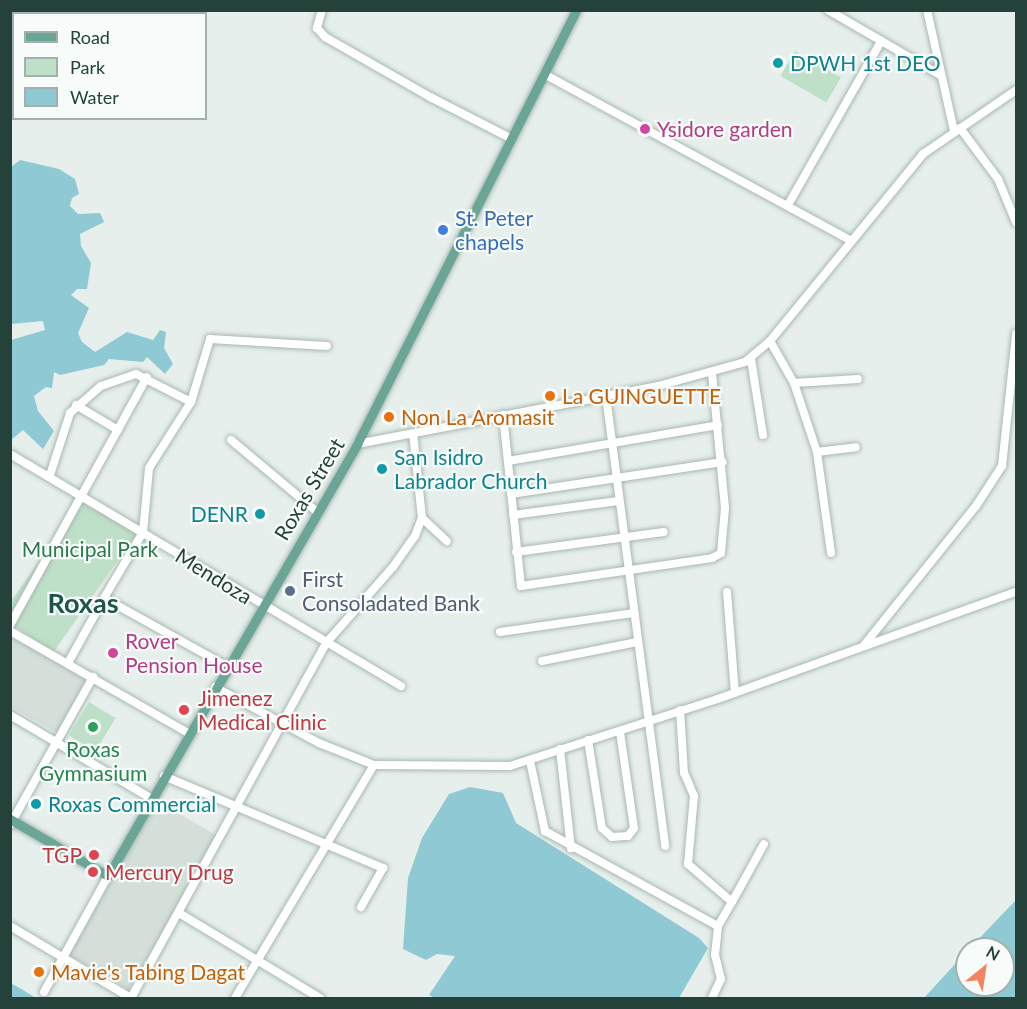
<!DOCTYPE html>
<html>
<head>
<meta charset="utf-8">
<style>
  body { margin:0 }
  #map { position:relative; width:1027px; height:1009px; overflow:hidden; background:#e6efeb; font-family:Lato,sans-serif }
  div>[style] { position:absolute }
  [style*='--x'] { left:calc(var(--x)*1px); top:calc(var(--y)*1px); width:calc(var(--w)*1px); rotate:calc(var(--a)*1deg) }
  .built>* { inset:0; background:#d4dfda; transform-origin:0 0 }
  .green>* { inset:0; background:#bfe0c8; transform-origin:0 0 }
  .water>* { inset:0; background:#8ec9d4 }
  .roads { filter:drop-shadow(0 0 2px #a8b8b2) drop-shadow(0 0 2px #a8b8b2) }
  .minor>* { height:8px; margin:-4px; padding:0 4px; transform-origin:4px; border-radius:4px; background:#fff }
  .major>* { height:9px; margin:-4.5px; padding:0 4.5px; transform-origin:4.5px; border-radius:4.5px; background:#6aa596 }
  .dots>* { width:16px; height:16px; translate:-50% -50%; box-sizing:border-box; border:3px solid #f7fbf9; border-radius:50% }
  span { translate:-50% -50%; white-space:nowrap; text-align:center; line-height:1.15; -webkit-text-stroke:4.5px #f7fbf9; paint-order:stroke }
  .culture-label { font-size:21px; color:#0d838f }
  .left { translate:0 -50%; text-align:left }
  .right { translate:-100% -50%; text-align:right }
  .hotel-label { font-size:21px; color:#b23c85 }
  .shop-label { font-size:21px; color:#366cbe }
  .food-label { font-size:21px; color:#c56008 }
  .street-label { font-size:21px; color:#24423a }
  .park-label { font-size:21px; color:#2d7a4b }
  .service-label { font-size:21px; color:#4e5e75 }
  .health-label { font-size:21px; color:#be3a42 }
  .leisure-label { font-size:21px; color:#27864d }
  .district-label { font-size:27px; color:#1f5548; font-weight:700 }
  .frame { position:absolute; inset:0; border:12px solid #24423a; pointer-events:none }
  .legend { position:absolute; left:12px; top:12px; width:195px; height:108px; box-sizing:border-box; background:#f7fbf9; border:2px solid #a3b1ad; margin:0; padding:8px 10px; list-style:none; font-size:18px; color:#24423a }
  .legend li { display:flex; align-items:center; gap:12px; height:30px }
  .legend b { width:30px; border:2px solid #a3b1ad }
  .north { position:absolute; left:955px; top:937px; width:60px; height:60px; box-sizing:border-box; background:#f7fbf9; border:2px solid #a3b1ad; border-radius:50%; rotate:30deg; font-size:16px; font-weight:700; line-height:24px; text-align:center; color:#24423a }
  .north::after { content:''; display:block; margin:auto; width:21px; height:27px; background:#f4845f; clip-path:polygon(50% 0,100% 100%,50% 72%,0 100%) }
</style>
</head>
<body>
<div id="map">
  <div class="built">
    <div style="clip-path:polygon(11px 632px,90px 676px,57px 733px,11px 707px)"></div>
    <div style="left:157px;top:801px;width:70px;height:177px;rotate:30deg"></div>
  </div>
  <div class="green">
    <div style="left:795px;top:51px;width:53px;height:29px;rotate:30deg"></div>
    <div style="left:84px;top:497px;width:64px;height:145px;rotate:35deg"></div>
    <div style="left:89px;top:702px;width:31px;height:39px;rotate:31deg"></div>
  </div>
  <div class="water">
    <div style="clip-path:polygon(20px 160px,59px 169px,75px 179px,79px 194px,72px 198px,70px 206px,78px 214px,100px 213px,104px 222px,80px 234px,81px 246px,91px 263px,87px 289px,77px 289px,71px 295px,89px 308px,78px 333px,82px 342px,95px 352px,127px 332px,153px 340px,160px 330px,166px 332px,164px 348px,173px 364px,165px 374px,147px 357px,143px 362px,109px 359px,104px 365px,60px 375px,54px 372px,52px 388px,46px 387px,34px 396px,38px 411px,54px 431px,43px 449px,23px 430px,11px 440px,11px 340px,45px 330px,43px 321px,11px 324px,11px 167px)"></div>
    <div style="clip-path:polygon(470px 787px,503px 793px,516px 823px,699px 938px,708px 948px,679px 998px,435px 998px,429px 995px,455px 956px,437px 954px,426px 960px,403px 949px,408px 878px,422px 838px,449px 794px)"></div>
    <div style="clip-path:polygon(1016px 900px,1016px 998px,924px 998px,967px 951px,967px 985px,1003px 985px,1003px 949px,969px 949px)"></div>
    <div style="clip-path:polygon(10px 983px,18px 987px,36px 998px,11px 998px)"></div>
  </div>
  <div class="roads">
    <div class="minor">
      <div style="--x:322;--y:10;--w:19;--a:106"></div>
      <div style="--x:317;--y:28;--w:12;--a:48"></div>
      <div style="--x:325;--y:37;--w:123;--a:29.7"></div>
      <div style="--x:432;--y:98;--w:90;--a:27.1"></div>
      <div style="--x:828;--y:10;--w:129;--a:30.1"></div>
      <div style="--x:927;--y:10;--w:124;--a:77.4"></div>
      <div style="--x:544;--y:74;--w:349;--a:28.5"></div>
      <div style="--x:960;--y:128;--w:64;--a:53.3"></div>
      <div style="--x:998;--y:179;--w:47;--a:67.3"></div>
      <div style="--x:788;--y:205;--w:189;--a:-60.4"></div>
      <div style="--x:770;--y:341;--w:48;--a:60.3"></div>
      <div style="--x:794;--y:383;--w:73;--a:71.6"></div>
      <div style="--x:817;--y:452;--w:102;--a:82.1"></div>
      <div style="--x:751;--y:359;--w:77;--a:81"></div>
      <div style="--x:794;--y:383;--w:64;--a:-3.6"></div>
      <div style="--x:606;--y:396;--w:454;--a:82.5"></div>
      <div style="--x:76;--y:405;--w:49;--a:30.8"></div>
      <div style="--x:503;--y:415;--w:172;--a:84"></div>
      <div style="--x:521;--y:586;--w:193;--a:-8.3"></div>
      <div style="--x:712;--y:558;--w:10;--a:-29"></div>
      <div style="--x:721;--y:553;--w:45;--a:-84.9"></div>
      <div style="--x:725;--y:508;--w:135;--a:-95.5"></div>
      <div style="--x:231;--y:440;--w:111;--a:39.9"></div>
      <div style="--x:357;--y:444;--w:307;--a:-10.9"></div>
      <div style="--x:658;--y:386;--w:90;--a:-15.4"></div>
      <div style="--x:745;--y:362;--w:33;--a:-40"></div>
      <div style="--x:770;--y:341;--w:242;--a:-50.7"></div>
      <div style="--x:923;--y:154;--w:113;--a:-34.5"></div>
      <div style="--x:817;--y:452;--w:39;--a:-7"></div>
      <div style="--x:10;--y:454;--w:455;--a:30.7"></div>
      <div style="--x:508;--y:461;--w:213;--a:-9.7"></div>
      <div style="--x:50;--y:475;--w:65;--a:-72.1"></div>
      <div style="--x:70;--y:413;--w:41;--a:-41.1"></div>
      <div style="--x:101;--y:386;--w:37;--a:-19"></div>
      <div style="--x:136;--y:374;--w:62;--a:27"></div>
      <div style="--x:511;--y:494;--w:214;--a:-8.6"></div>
      <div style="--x:513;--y:515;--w:106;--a:-7.6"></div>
      <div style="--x:422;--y:518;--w:34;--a:43"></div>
      <div style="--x:516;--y:552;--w:149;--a:-7.7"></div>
      <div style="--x:727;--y:592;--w:101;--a:85.5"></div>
      <div style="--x:104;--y:598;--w:77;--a:-59.4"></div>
      <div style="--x:143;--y:532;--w:64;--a:-84.6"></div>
      <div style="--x:149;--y:468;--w:78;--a:-57.5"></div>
      <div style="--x:191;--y:402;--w:66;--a:-73.2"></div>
      <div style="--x:210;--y:339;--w:117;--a:3.4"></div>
      <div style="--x:10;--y:625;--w:283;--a:-61.1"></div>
      <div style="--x:10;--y:631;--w:205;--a:29.8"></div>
      <div style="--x:500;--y:632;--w:134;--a:-8.1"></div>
      <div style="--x:865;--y:644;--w:177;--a:-51.2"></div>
      <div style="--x:976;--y:506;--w:48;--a:-57"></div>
      <div style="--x:1002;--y:466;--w:133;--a:-83.9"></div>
      <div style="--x:542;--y:661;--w:97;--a:-11.3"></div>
      <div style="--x:68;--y:663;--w:74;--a:-61"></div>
      <div style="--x:104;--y:598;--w:140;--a:29.1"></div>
      <div style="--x:215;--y:687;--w:118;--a:28.3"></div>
      <div style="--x:319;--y:743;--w:59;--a:21.8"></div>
      <div style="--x:374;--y:765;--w:136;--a:0.4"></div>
      <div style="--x:510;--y:766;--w:219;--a:-17.9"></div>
      <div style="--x:718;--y:699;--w:317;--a:-19.8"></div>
      <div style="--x:10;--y:715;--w:165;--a:30.6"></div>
      <div style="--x:588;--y:740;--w:89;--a:81"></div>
      <div style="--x:602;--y:828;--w:13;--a:42"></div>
      <div style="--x:612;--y:837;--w:16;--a:-4"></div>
      <div style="--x:628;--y:836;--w:10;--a:-53"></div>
      <div style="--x:634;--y:828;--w:97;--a:-98.3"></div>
      <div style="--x:560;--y:749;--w:100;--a:83.7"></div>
      <div style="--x:530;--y:761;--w:72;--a:77.9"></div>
      <div style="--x:545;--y:831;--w:197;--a:28.8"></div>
      <div style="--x:718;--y:926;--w:28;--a:-60"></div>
      <div style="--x:732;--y:902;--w:58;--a:-139.2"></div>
      <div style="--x:688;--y:864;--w:68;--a:-85"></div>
      <div style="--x:694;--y:796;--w:25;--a:-113"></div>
      <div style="--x:684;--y:773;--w:63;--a:-93.6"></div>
      <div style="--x:164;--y:776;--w:238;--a:22.8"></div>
      <div style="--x:383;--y:868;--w:45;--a:119.4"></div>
      <div style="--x:10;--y:825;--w:170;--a:-60.7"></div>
      <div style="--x:732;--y:902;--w:66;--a:-61.1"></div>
      <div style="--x:179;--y:913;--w:165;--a:31.1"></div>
      <div style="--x:10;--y:926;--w:141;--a:30.8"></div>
      <div style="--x:44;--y:992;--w:132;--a:-61.1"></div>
      <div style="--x:131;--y:998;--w:406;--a:-61.2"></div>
      <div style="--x:327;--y:642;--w:100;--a:-48.7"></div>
      <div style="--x:393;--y:567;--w:38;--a:-55"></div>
      <div style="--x:415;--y:536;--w:19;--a:-69"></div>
      <div style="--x:422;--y:518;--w:85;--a:-96"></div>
      <div style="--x:235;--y:998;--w:271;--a:-59.2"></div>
      <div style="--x:712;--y:998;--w:21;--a:-65"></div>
      <div style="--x:721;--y:979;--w:25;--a:-104"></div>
      <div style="--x:715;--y:955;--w:29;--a:-84"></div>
    </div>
    <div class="major">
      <div style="--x:10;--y:819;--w:113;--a:30.2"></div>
      <div style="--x:108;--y:876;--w:499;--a:-60"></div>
      <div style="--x:357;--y:444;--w:486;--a:-63.2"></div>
    </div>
  </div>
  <div class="dots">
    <div style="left:778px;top:63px;background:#0f9aa8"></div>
    <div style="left:645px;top:129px;background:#d1479c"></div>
    <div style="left:443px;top:230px;background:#3f7fe0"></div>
    <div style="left:550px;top:396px;background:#e8710a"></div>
    <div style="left:389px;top:417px;background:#e8710a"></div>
    <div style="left:382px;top:469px;background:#0f9aa8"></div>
    <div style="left:260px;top:514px;background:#0f9aa8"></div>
    <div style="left:290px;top:591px;background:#5c6f8a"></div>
    <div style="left:113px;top:653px;background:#d1479c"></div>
    <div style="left:184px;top:710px;background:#e0444e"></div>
    <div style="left:93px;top:727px;background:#2e9e5b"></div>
    <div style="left:36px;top:804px;background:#0f9aa8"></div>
    <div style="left:94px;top:855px;background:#e0444e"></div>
    <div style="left:93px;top:872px;background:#e0444e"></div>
    <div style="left:39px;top:972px;background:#e8710a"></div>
  </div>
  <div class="culture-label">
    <span class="left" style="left:790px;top:63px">DPWH 1st DEO</span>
    <span class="left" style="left:394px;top:469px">San Isidro<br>Labrador Church</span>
    <span class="right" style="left:248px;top:514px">DENR</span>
    <span class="left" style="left:48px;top:804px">Roxas Commercial</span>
  </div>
  <div class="hotel-label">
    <span class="left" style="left:657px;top:129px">Ysidore garden</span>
    <span class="left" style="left:125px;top:653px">Rover<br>Pension House</span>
  </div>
  <div class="shop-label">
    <span class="left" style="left:455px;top:230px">St. Peter<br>chapels</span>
  </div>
  <div class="food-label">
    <span class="left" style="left:562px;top:396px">La GUINGUETTE</span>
    <span class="left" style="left:401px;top:417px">Non La Aromasit</span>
    <span class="left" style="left:51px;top:972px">Mavie's Tabing Dagat</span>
  </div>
  <div class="street-label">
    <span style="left:309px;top:489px;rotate:-59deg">Roxas Street</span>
    <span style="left:214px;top:576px;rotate:32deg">Mendoza</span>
  </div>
  <div class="park-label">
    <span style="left:90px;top:549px">Municipal Park</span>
  </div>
  <div class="service-label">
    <span class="left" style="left:302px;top:591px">First<br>Consoladated Bank</span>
  </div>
  <div class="health-label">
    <span class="left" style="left:198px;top:710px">Jimenez<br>Medical Clinic</span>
    <span class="right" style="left:82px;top:855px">TGP</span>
    <span class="left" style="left:105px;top:872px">Mercury Drug</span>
  </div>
  <div class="leisure-label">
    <span style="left:93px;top:761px">Roxas<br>Gymnasium</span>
  </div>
  <div class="district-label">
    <span style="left:83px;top:603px">Roxas</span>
  </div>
  <div class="frame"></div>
  <ul class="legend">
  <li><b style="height:8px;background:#6aa596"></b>Road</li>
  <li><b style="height:16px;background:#bfe0c8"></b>Park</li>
  <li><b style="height:16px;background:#8ec9d4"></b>Water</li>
  </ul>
  <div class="north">N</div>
</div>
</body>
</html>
